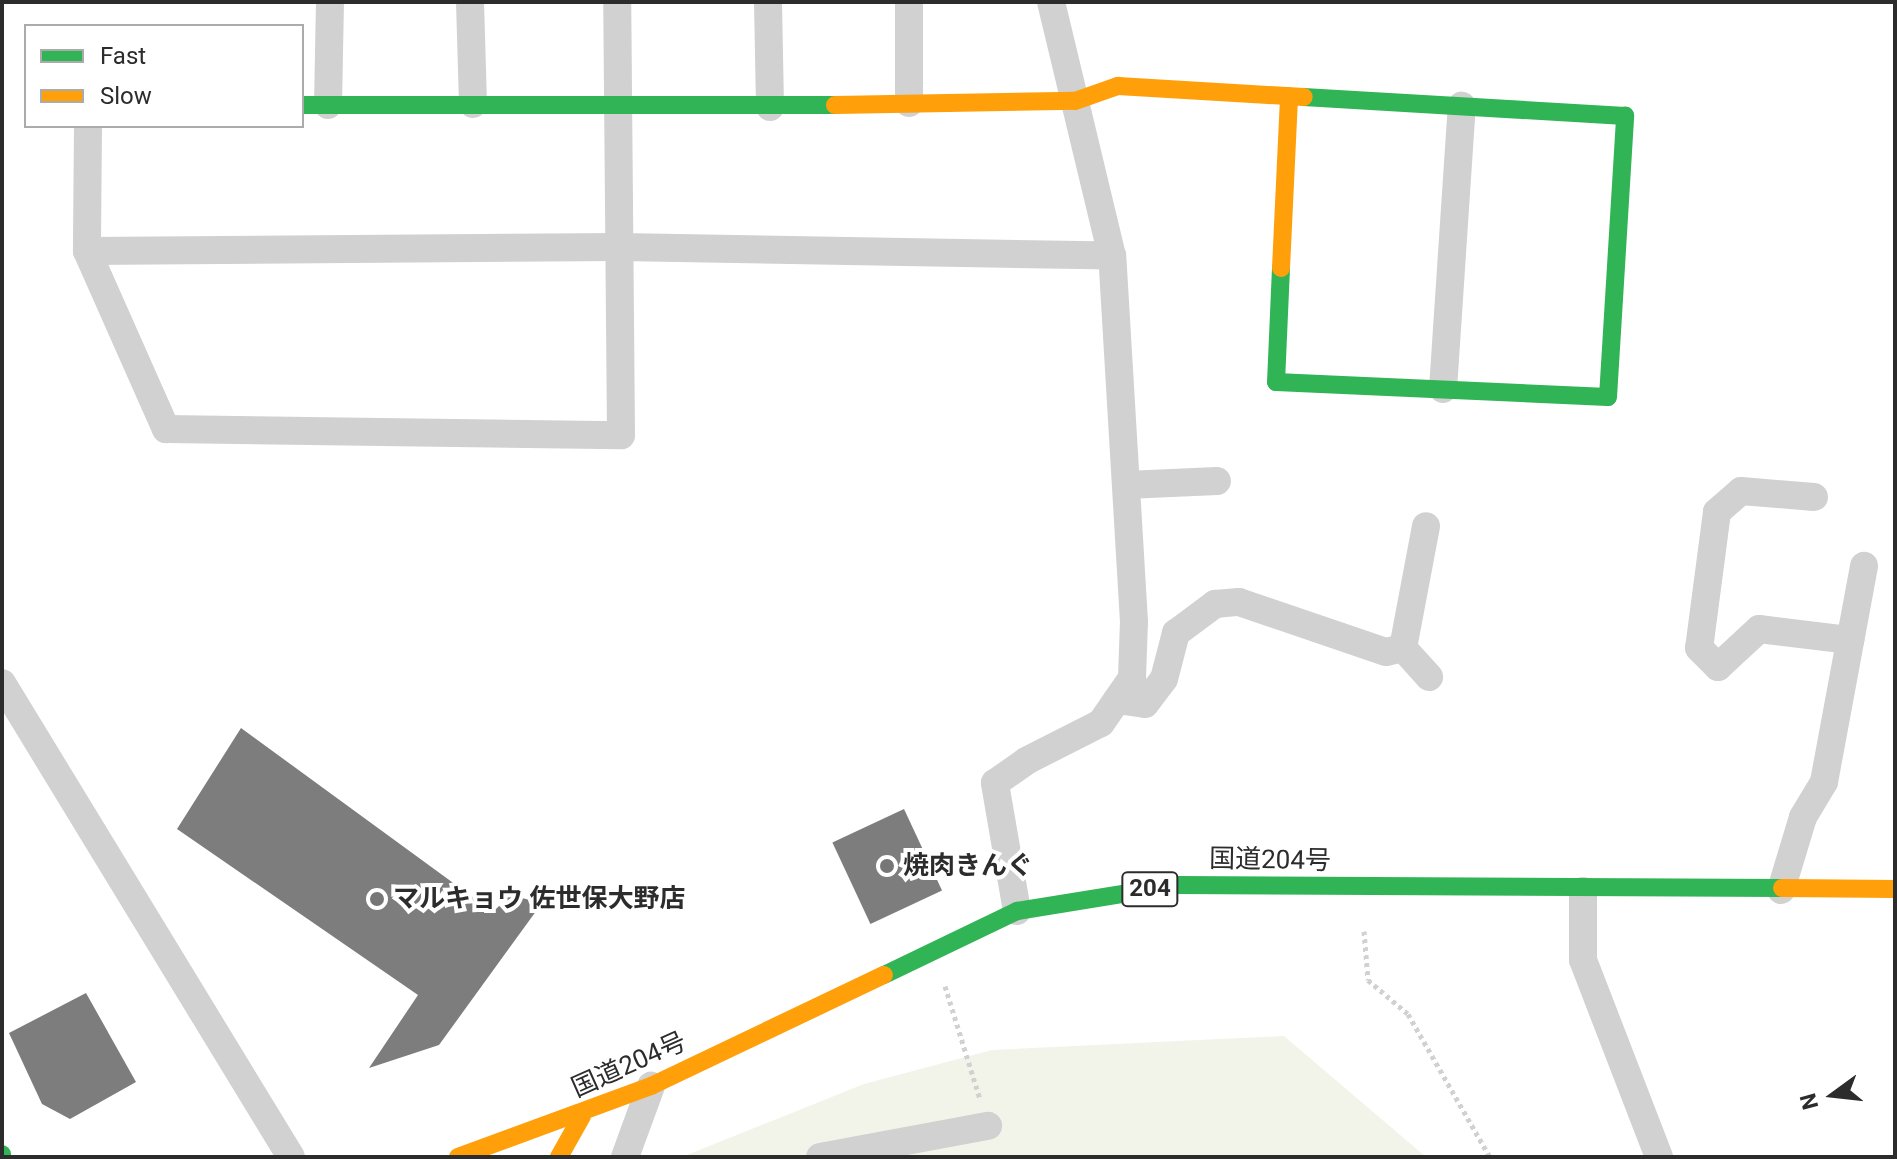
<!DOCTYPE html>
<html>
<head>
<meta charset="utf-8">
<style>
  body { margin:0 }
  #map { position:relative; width:1897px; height:1159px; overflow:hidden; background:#fff; font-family:Roboto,"Noto Sans JP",sans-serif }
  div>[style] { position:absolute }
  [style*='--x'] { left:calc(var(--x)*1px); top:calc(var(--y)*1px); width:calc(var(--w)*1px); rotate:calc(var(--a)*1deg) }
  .green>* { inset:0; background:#f2f4ea }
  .building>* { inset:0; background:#7d7d7d; transform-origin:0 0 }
  .path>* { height:5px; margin-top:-2.5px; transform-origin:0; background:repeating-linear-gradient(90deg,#d1d1d1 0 4px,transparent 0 8px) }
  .street>* { height:28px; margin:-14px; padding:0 14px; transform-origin:14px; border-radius:14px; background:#d1d1d1 }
  .fast>* { height:18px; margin:-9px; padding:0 9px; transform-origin:9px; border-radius:9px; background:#30b455 }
  .slow>* { height:18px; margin:-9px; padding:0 9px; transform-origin:9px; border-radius:9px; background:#ff9f0a }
  .dots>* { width:22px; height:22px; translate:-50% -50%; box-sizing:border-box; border:4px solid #fff; border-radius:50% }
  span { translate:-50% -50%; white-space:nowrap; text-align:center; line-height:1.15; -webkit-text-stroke:8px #fff; paint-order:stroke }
  .shield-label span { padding:2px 6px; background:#fff; border:2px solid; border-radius:6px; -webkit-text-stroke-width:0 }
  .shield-label { font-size:24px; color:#2c2c2c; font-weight:700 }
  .street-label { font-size:26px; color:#2c2c2c }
  .poi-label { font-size:26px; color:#2c2c2c; font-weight:700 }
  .left { translate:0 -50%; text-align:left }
  .frame { position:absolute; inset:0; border:4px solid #2c2c2c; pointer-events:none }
  .legend { position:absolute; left:24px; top:24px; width:280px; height:104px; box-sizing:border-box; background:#fff; border:2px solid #ababab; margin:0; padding:10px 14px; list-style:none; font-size:24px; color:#2c2c2c }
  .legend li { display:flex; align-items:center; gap:16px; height:40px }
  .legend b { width:40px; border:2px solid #ababab }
  .north { position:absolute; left:1793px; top:1055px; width:80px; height:80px; -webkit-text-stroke:6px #fff; paint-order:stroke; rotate:255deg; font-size:22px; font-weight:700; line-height:32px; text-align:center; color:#2c2c2c }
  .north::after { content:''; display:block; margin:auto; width:28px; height:36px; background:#2c2c2c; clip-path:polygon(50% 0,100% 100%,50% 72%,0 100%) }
</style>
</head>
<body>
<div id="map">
  <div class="green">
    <div style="clip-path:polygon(1284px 1036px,1426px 1157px,682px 1157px,864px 1084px,992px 1050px)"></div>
  </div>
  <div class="building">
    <div style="clip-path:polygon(241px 728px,493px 912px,510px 895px,542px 903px,439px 1045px,369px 1068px,418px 995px,177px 829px)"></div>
    <div style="left:904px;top:809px;width:90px;height:79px;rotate:65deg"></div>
    <div style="clip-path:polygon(86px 993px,136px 1082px,70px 1119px,42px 1104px,9px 1033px)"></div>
  </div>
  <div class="path">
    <div style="--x:1364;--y:931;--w:49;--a:85.3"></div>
    <div style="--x:1368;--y:980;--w:52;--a:40.4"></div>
    <div style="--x:1408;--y:1014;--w:165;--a:60.2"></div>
    <div style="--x:945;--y:986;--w:118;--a:72.8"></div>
  </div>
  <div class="street">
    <div style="--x:470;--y:2;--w:102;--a:88.3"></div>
    <div style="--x:768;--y:2;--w:105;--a:88.9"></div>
    <div style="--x:909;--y:103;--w:101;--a:-90"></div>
    <div style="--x:328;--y:105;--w:103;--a:-88.9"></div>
    <div style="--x:88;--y:126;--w:125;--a:90.5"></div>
    <div style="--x:87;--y:251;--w:195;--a:66.1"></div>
    <div style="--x:166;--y:429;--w:455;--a:0.8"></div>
    <div style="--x:621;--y:435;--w:433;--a:-90.5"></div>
    <div style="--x:87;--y:251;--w:533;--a:-0.43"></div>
    <div style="--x:620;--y:247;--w:492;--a:1"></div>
    <div style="--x:1443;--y:389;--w:284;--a:-86.2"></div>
    <div style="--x:1126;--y:485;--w:91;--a:-2.5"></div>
    <div style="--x:1814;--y:497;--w:73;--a:-175.3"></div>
    <div style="--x:1741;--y:491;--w:32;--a:139"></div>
    <div style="--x:1717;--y:512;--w:137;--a:97.5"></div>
    <div style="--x:1699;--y:648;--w:27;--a:45"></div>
    <div style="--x:1718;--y:667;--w:56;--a:-42.8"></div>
    <div style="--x:1759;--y:629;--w:92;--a:6.9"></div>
    <div style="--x:1403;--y:648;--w:39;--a:48"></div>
    <div style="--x:2;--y:683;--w:555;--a:58.63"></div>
    <div style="--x:1117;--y:700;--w:28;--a:8"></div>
    <div style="--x:1145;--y:704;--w:31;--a:-53"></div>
    <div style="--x:1164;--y:679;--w:48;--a:-75.4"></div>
    <div style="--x:1176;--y:633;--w:49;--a:-36.6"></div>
    <div style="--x:1215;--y:604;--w:24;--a:-5"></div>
    <div style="--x:1239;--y:602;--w:155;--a:18.8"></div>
    <div style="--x:1386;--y:652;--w:17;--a:-13"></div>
    <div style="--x:1403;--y:648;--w:124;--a:-79.3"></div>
    <div style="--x:1781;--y:890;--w:76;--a:-73.2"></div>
    <div style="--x:1803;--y:817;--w:41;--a:-59"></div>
    <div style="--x:1824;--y:782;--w:220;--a:-79.5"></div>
    <div style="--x:1583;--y:891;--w:69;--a:90"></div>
    <div style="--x:1583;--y:960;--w:211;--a:68.9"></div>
    <div style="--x:1017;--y:911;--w:130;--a:-99.8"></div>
    <div style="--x:995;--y:783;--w:38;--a:-35"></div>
    <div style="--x:1026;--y:761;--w:84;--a:-26.9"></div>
    <div style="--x:1101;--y:723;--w:55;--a:-55.4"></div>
    <div style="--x:1132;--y:678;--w:56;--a:-88"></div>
    <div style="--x:1134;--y:622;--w:367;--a:-93.4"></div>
    <div style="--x:1112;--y:256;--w:261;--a:-103.5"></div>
    <div style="--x:625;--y:1157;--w:76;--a:-69.9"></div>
    <div style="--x:820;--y:1157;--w:171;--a:-10.5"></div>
  </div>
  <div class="fast">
    <div style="--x:302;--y:105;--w:533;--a:0"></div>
    <div style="--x:1281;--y:268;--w:114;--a:92.5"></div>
    <div style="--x:1276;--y:382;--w:332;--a:2.6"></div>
    <div style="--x:1608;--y:397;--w:282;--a:-86.5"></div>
    <div style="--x:1625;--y:116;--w:322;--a:-176.6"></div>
    <div style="--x:884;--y:975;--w:148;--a:-25.7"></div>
    <div style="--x:1017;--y:911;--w:162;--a:-9.2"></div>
    <div style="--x:1177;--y:885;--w:605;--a:0.28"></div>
    <div style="--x:2;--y:1154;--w:3;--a:90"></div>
  </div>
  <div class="slow">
    <div style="--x:835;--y:105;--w:240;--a:-1"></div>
    <div style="--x:1075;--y:101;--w:46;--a:-19.2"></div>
    <div style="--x:1118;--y:86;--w:186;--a:3.4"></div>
    <div style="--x:1281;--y:268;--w:172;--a:-87.3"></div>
    <div style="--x:1782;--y:888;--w:113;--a:0.5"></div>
    <div style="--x:458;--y:1157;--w:206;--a:-20.2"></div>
    <div style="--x:651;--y:1086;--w:258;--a:-25.5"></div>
    <div style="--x:559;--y:1157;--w:47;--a:-60.7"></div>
  </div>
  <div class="dots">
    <div style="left:887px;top:866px;background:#767676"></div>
    <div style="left:377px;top:899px;background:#767676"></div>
  </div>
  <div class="shield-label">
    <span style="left:1150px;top:889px">204</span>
  </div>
  <div class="street-label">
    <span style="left:1270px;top:860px;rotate:1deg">国道204号</span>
    <span style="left:629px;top:1065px;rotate:-24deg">国道204号</span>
  </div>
  <div class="poi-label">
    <span class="left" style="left:903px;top:866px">焼肉きんぐ</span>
    <span class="left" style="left:393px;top:899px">マルキョウ 佐世保大野店</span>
  </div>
  <div class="frame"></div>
  <ul class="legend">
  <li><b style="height:10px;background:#30b455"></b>Fast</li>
  <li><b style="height:10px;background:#ff9f0a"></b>Slow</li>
  </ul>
  <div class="north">N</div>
</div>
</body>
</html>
